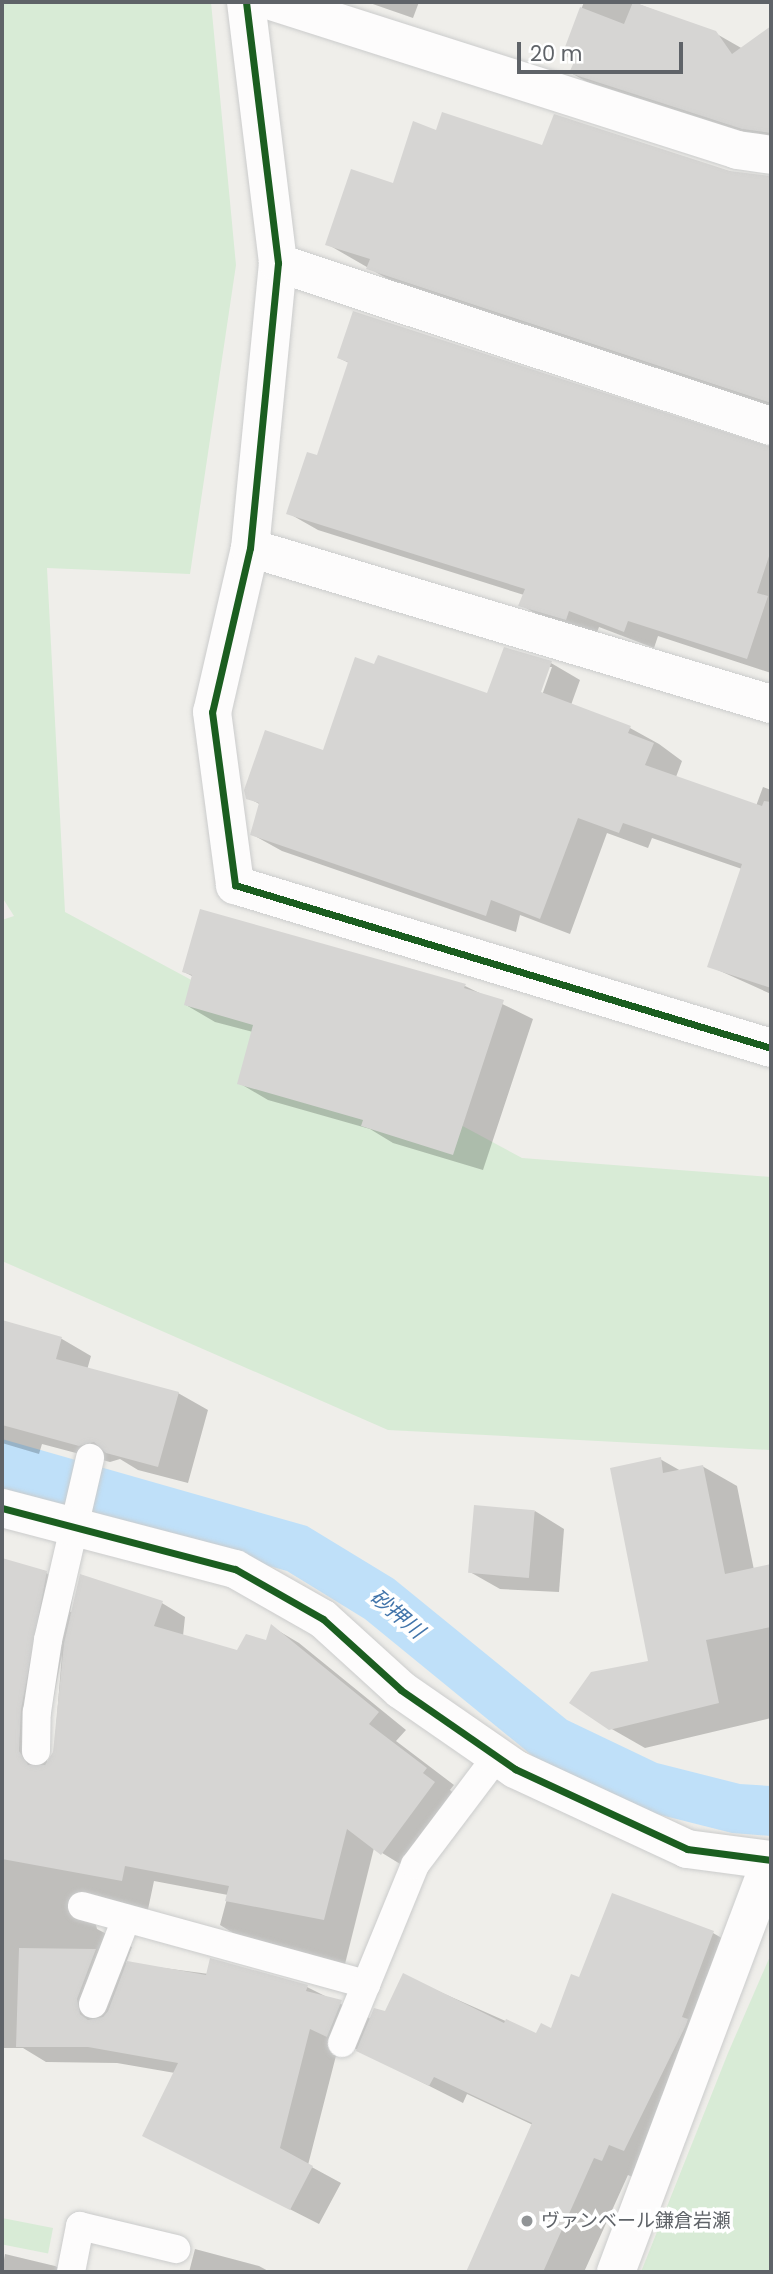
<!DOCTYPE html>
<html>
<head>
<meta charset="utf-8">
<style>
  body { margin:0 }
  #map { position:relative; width:773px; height:2274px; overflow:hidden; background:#efeeea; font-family:Poppins,"Noto Sans JP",sans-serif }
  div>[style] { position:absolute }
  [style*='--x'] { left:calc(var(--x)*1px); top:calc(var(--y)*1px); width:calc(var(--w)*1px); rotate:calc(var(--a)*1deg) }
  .green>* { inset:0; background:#d8ebd6; transform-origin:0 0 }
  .water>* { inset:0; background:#bfe0f9 }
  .shadow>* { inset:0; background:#0003 }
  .building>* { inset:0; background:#d6d5d3; transform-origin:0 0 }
  .roads { filter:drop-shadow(0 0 2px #cbcccc) drop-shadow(0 0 2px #cbcccc) }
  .lane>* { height:28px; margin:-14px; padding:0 14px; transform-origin:14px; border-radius:14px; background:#fdfcfc }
  .street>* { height:38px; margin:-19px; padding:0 19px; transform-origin:19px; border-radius:19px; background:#fdfcfc }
  .secondary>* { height:38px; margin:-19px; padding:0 19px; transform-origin:19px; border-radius:19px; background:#fdfcfc }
  .cycleway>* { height:7px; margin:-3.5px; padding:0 3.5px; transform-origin:3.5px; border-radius:3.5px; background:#1b5e20 }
  .dots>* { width:19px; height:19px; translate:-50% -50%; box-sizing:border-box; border:4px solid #fff; border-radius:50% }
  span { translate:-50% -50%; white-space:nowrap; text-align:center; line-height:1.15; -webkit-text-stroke:7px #fff; paint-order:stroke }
  .poi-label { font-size:19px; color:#5f6368 }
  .left { translate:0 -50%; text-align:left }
  .water-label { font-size:21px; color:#4174aa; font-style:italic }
  .frame { position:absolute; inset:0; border:4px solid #5f6368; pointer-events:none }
  .scale { position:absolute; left:517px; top:42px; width:166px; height:32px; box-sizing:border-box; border:4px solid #5f6368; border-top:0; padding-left:9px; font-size:21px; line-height:24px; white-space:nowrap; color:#5f6368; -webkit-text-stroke:5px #fff; paint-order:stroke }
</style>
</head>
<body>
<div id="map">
  <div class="green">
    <div style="clip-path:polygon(2px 2px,211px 2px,236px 265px,190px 574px,47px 568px,65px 912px,522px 1158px,771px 1177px,771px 1450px,388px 1430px,2px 1261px,2px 920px,14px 916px,2px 897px)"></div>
    <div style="clip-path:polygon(771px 1954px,771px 2272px,641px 2272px,728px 2053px)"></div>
    <div style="left:2px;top:2218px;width:52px;height:26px;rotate:11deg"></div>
  </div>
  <div class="water">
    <div style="clip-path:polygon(2px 1439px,307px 1526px,394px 1579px,567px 1720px,657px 1763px,740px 1784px,771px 1786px,771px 1836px,732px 1833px,641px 1810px,540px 1762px,365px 1619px,287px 1571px,2px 1491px)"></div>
  </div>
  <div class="shadow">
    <div style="clip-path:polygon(367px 2px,419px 2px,413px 18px)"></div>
    <div style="clip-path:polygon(584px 2px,633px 2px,715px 33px,743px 49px,771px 45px,771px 144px,601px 90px,571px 73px,576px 61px,564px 54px)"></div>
    <div style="clip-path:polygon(437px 132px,543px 147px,771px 208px,771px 409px,398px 285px,327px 244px,394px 185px)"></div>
    <div style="clip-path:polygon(339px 358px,771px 447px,771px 673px,658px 636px,654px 648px,599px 627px,596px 635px,550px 622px,521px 605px,524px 595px,318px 530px,288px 513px,318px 457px,349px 363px)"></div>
    <div style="clip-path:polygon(evenodd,551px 663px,580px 680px,571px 705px,630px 728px,659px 744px,682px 761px,676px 777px,756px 806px,763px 787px,771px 790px,771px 994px,709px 966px,742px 869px,652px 838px,648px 848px,607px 833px,570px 934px,520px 915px,516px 932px,282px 851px,253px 835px,261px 805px,247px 797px,324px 752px,488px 695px,551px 663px,548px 667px,552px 667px,540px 701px,537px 700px,548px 667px)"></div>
    <div style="clip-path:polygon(184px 972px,465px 986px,533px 1019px,483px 1170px,393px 1143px,370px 1129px,268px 1100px,239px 1083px,253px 1032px,215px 1022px,186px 1005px,194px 977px)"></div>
    <div style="clip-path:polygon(2px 1322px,62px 1339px,91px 1356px,87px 1370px,178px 1393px,208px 1410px,188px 1483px,138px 1470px,120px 1459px,110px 1462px,42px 1444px,39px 1454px,2px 1443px)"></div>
    <div style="clip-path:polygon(660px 1459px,681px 1471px,702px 1466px,737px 1486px,754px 1570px,771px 1566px,771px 1718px,645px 1748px,610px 1728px,650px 1662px)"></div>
    <div style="clip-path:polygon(535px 1511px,564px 1529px,559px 1592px,500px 1589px,470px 1572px)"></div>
    <div style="clip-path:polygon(evenodd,2px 1560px,46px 1573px,74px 1589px,70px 1612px,157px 1600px,185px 1617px,183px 1636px,237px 1652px,268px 1642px,272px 1627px,299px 1643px,406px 1730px,396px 1741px,454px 1785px,450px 1790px,462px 1800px,410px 1870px,374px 1848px,344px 1968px,248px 1942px,220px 1925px,228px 1895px,154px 1881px,147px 1914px,94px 1917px,97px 1929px,132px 1947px,126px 1963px,307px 1987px,371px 2019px,386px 2013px,404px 1976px,537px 2035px,552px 2030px,580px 1979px,613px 1895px,713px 1933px,746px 1952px,636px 2179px,628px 2175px,584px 2272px,467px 2272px,533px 2125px,467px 2094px,463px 2103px,356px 2049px,339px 2044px,308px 2165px,341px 2183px,319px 2224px,144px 2135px,175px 2073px,117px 2063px,46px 2062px,23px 2048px,2px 2048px,2px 1560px,62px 1654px,54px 1753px,47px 1764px,48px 1727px,62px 1654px)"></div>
    <div style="clip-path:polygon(195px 2249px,259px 2266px,270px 2272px,189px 2272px)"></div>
    <div style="clip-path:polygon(5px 2254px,55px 2266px,67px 2272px,2px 2272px)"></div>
  </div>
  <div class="building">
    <div style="clip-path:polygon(633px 2px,716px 31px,732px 54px,771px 26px,771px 133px,742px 129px,569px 73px,575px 60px,562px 55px,580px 7px,624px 24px)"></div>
    <div style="clip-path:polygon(442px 112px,542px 145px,554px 114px,730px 171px,771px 176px,771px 403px,366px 269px,370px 259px,325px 245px,351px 169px,393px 183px,413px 121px,436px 130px)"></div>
    <div style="clip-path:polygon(353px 311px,771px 447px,771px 550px,757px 593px,768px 596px,747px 659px,628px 621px,624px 632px,569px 611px,566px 620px,518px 606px,525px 589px,286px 514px,307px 452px,317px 455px,348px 362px,337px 358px)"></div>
    <div style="clip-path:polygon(504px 647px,552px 661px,541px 692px,631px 726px,628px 733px,654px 743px,645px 765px,762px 806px,764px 801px,771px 802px,771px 988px,707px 967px,742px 864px,623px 823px,619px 833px,578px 818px,540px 919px,491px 900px,486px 916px,250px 835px,259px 803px,246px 799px,244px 790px,265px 730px,323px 750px,355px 657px,374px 664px,378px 655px,487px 693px)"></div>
    <div style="clip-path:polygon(200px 909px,466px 984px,464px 988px,504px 1000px,453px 1155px,361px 1126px,363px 1120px,237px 1084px,253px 1025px,184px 1005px,192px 975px,182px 972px)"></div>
    <div style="clip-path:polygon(2px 1320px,62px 1337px,56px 1359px,179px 1392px,158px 1467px,106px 1453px,94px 1442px,79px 1446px,2px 1425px)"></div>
    <div style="clip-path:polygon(661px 1457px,663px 1473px,703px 1465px,725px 1574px,771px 1564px,771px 1627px,706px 1640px,719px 1703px,609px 1730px,569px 1703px,591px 1672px,648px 1661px,610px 1468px)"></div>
    <div style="left:474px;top:1505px;width:61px;height:68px;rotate:5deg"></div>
    <div style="clip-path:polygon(2px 1558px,47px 1571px,21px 1710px,19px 1751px,28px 1765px,45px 1765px,53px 1752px,64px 1643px,80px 1574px,163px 1601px,154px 1626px,237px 1650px,246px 1634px,266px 1640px,271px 1624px,379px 1712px,369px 1724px,427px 1768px,423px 1773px,435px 1782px,381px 1855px,347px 1829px,324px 1920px,225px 1901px,229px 1886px,125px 1866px,122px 1881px,2px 1859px)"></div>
    <div style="clip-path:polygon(612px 1893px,714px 1931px,682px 2017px,688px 2019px,686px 2025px,624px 2151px,609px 2145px,602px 2161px,594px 2158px,543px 2272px,466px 2272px,532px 2123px,434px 2077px,429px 2086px,356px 2051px,374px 2008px,385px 2011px,403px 1973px,504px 2023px,506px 2019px,536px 2033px,541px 2023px,551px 2028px,571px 1974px,579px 1977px)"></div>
    <div style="clip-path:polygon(19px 1948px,96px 1949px,77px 1999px,80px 2014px,88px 2020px,103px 2017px,108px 2011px,127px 1961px,206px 1975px,210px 1958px,308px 1985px,306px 1991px,342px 2000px,327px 2037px,310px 2029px,280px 2148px,313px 2166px,290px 2210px,142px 2136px,178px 2063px,88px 2047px,16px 2047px)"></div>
  </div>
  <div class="roads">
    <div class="lane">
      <div style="--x:36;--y:1751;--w:39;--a:-89"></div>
      <div style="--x:37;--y:1712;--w:73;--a:-81.3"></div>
      <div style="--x:48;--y:1640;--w:187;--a:-77"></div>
      <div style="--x:82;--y:1906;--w:295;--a:15.4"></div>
      <div style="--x:93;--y:2004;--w:91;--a:-68.8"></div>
      <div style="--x:342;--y:2043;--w:192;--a:-67.7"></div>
      <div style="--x:415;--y:1865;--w:136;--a:-53"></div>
      <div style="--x:71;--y:2272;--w:47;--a:-78.9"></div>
      <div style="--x:80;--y:2226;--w:99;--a:13.5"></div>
    </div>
    <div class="street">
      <div style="--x:246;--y:2;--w:263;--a:83"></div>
      <div style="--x:278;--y:263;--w:286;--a:95.6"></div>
      <div style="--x:250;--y:548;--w:168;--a:103"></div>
      <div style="--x:212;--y:712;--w:175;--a:82.4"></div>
      <div style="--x:235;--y:885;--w:560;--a:16.91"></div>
      <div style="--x:274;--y:2;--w:486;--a:17.7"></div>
      <div style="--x:737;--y:150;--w:34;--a:8"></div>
      <div style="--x:278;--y:263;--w:519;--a:18.3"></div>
      <div style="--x:250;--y:548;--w:544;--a:16.67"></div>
      <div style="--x:616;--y:2272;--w:440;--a:-69.4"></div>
    </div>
    <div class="secondary">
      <div style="--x:2;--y:1508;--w:241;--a:14.7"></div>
      <div style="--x:235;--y:1569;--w:101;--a:29.6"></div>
      <div style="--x:323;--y:1619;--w:105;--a:42.3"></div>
      <div style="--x:401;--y:1690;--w:139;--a:34.7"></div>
      <div style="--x:515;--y:1769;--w:190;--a:24.9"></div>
      <div style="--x:687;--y:1849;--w:85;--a:7.5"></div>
    </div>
  </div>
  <div class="cycleway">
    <div style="--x:246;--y:2;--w:263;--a:83"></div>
    <div style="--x:278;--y:263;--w:286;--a:95.6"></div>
    <div style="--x:250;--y:548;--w:168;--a:103"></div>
    <div style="--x:212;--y:712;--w:175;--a:82.4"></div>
    <div style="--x:235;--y:885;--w:560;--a:16.91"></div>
    <div style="--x:2;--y:1508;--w:241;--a:14.7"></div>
    <div style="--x:235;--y:1569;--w:101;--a:29.6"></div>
    <div style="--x:323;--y:1619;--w:105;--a:42.3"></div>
    <div style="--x:401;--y:1690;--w:139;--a:34.7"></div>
    <div style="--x:515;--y:1769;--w:190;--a:24.9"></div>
    <div style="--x:687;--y:1849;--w:85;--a:7.5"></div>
  </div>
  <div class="dots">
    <div style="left:527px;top:2221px;background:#919496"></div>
  </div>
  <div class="poi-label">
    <span class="left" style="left:541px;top:2221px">ヴァンベール鎌倉岩瀬</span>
  </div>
  <div class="water-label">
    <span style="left:397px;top:1614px;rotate:40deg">砂押川</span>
  </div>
  <div class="frame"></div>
  <div class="scale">20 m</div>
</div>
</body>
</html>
